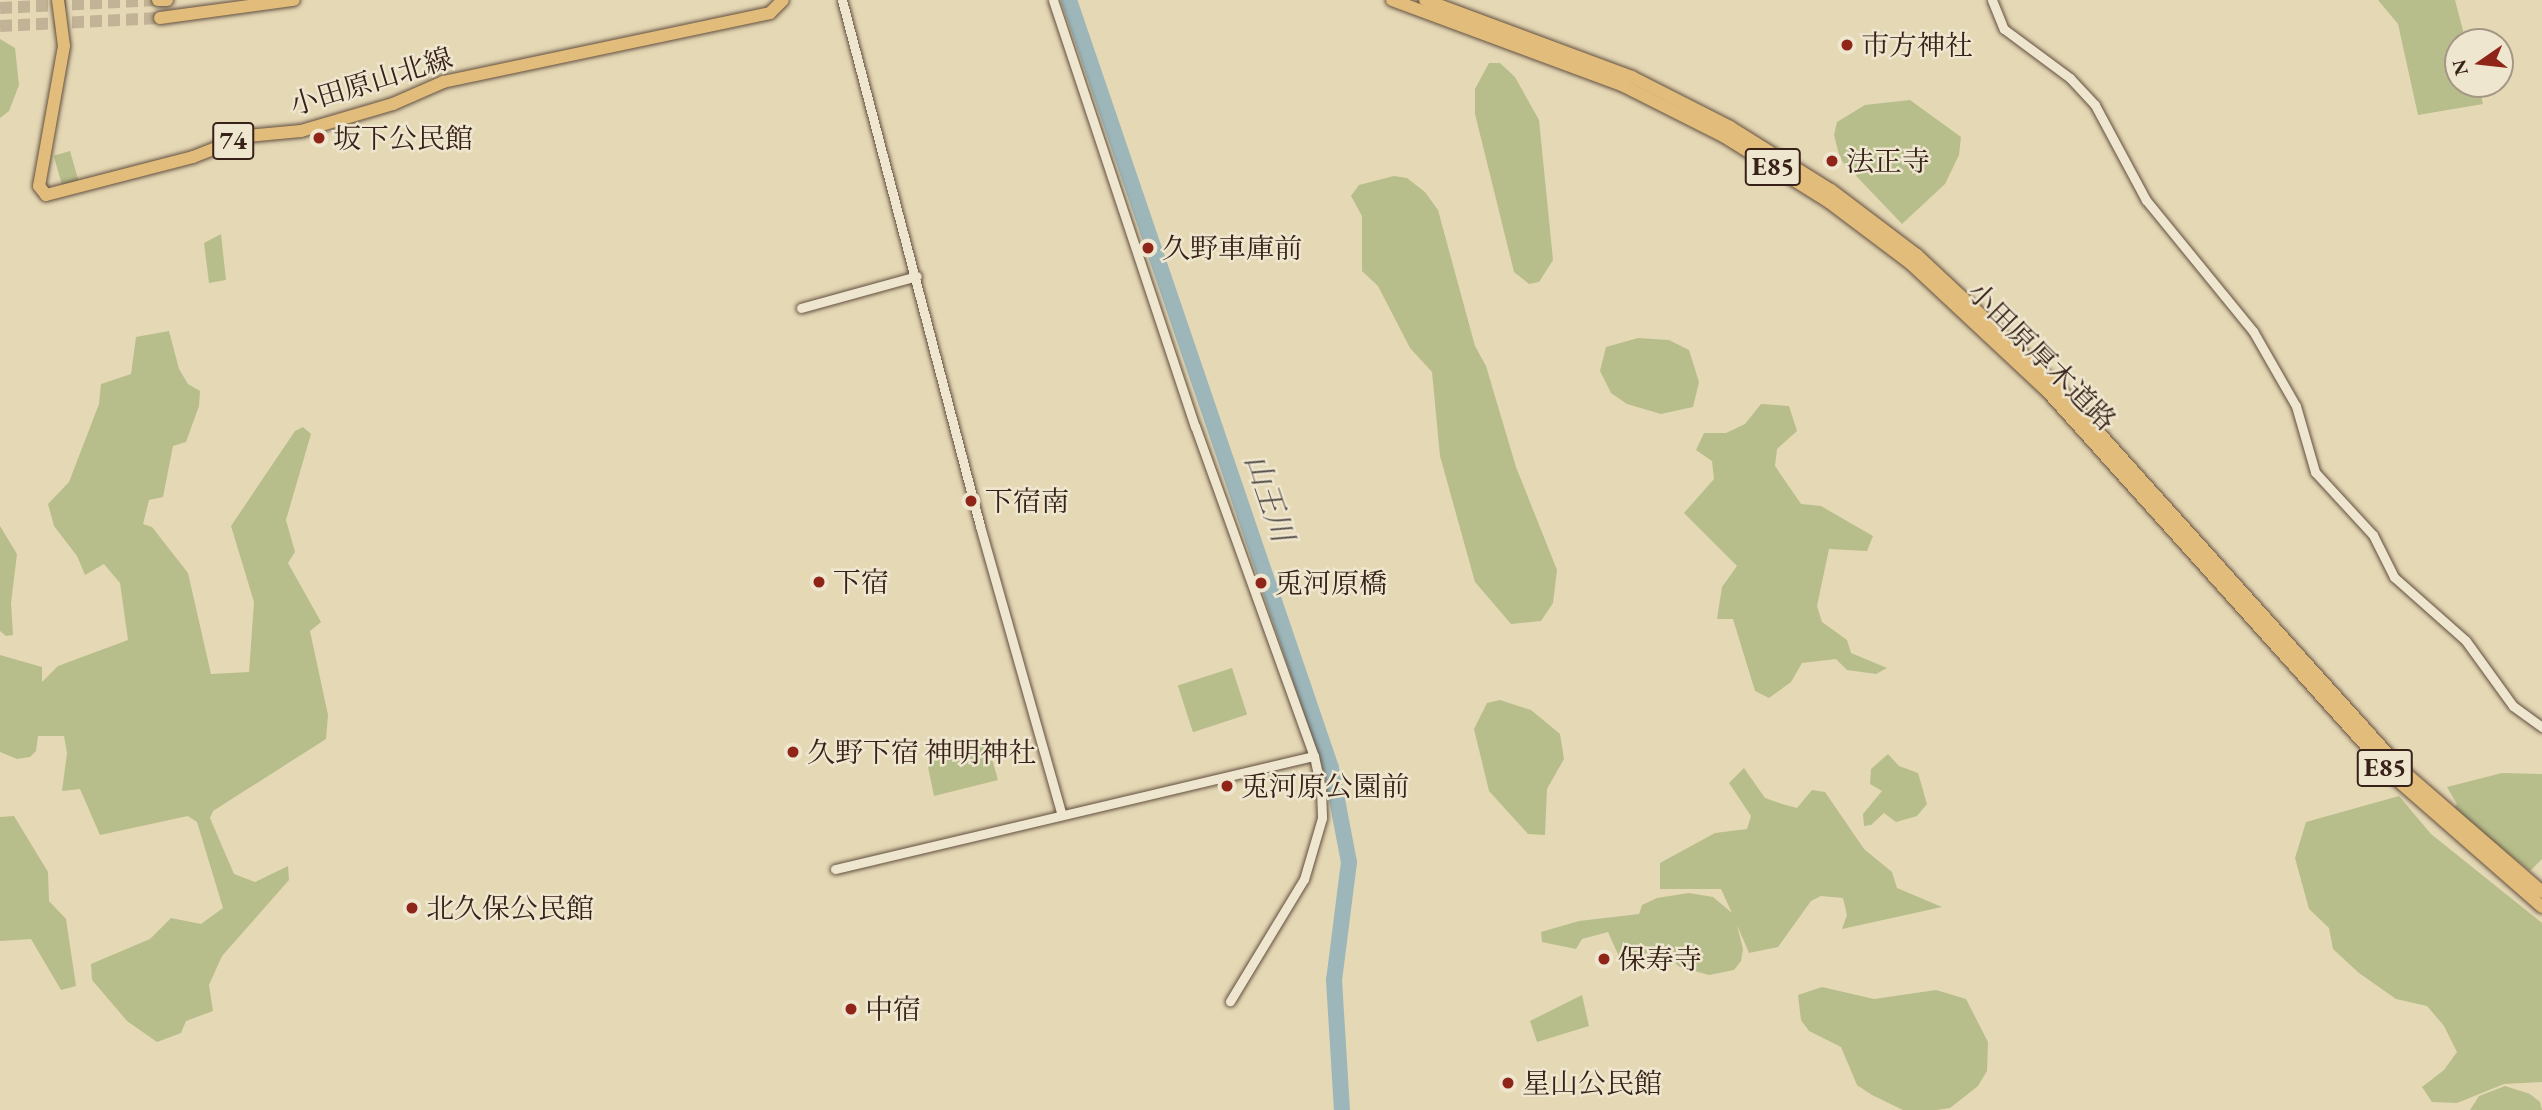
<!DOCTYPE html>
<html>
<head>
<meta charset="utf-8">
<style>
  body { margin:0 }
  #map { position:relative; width:2542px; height:1110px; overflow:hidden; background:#e5d8b5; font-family:"EB Garamond","Noto Serif JP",serif }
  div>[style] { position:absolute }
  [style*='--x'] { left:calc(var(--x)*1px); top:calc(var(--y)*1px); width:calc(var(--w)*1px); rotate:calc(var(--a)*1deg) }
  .green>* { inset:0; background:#b7be8b; transform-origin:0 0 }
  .river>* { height:16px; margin:-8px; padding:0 8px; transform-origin:8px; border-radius:8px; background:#9cb6ba }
  .trunk-tunnel>* { height:12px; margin-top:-6px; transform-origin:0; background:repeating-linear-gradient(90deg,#c2b396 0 12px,transparent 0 18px) }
  .roads { filter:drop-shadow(0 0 2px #624f3f) drop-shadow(0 0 2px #624f3f) }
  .tertiary>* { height:9px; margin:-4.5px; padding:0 4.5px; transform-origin:4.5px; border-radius:4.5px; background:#eee6cf }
  .primary>* { height:12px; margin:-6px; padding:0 6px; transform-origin:6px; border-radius:6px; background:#e2bc7a }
  .trunk>* { height:12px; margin:-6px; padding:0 6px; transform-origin:6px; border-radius:6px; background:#e2bc7a }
  .dots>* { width:19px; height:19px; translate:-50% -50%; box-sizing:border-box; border:4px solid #eee6cf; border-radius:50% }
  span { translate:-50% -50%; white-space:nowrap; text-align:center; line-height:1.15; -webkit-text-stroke:5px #eee6cf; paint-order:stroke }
  .shield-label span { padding:2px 5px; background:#eee6cf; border:2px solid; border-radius:5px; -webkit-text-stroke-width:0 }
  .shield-label { font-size:26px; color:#372118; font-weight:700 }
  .poi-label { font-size:28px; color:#372118 }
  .left { translate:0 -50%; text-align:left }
  .street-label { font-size:28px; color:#372118 }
  .water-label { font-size:30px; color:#554e49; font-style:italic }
  .north { position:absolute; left:2444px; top:28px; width:70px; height:70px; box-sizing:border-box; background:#eee6cf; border:2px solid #a59786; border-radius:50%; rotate:256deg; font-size:19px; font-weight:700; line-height:28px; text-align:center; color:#372118 }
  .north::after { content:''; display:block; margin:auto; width:24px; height:32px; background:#8f2418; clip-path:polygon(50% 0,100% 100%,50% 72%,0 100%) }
</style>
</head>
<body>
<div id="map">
  <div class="green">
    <div style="clip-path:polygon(2378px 0,2455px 0,2466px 42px,2458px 42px,2458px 84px,2478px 84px,2483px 104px,2418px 115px,2398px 24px)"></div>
    <div style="clip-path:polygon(0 39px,15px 48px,19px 85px,9px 111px,0 118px)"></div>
    <div style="clip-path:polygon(1489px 63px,1500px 63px,1515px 77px,1539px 120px,1553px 260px,1539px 282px,1529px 284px,1514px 272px,1475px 114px,1475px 89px)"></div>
    <div style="clip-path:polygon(1910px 100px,1961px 137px,1959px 155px,1945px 184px,1902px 224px,1840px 159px,1834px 135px,1837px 122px,1865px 105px)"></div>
    <div style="left:70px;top:151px;width:32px;height:17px;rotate:74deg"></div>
    <div style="clip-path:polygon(1394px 176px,1407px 178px,1425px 192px,1438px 210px,1475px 346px,1486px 366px,1516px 467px,1557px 570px,1553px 603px,1541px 621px,1511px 624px,1475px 582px,1440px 456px,1432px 372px,1410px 348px,1378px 286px,1362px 271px,1362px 216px,1351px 196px,1359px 185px)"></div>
    <div style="clip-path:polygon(221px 234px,226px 280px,209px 283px,204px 243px)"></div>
    <div style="clip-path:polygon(169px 331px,179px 369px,188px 384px,200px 391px,199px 406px,186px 442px,173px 446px,163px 497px,149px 500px,143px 524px,152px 527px,188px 573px,211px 674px,249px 672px,254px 602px,231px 526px,295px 431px,303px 427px,311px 434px,286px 520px,295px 552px,288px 563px,321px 622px,310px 631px,328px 715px,326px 739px,213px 811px,210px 818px,234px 874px,255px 882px,288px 866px,289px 880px,222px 956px,209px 985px,213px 1011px,186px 1021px,181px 1033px,157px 1042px,127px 1021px,92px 980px,91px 964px,150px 939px,171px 918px,201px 924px,223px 908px,197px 822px,188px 816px,100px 835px,80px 789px,62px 791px,67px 753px,64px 736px,38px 736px,36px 751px,30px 757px,17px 759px,0 752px,0 655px,42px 667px,42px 682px,58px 666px,128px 640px,120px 583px,104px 564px,85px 575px,77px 556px,54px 526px,48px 504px,69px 482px,99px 404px,101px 384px,131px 374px,136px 337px)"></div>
    <div style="clip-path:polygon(1638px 338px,1669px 340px,1689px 350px,1699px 382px,1693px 407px,1661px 414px,1627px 404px,1611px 393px,1600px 371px,1606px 347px)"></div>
    <div style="clip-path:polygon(1761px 404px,1789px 406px,1797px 431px,1777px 449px,1775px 466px,1801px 504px,1821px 506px,1873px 536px,1867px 551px,1829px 549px,1817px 606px,1822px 622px,1847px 640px,1851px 653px,1887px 668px,1876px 674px,1847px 670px,1836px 659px,1802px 663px,1791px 682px,1769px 698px,1755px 691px,1733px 619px,1717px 619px,1722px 587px,1737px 566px,1684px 513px,1714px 479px,1712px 461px,1696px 450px,1704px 433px,1726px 433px,1745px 424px)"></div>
    <div style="clip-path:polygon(0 526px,17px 554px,11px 603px,13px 635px,6px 636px,0 631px)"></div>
    <div style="left:1232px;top:668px;width:49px;height:57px;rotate:72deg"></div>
    <div style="clip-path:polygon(1500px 700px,1531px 710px,1560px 734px,1564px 759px,1547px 789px,1545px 835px,1528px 834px,1489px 791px,1474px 729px,1487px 703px)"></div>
    <div style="clip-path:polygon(987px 741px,998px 780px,934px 796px,927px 762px)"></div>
    <div style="clip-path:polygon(1888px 754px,1899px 766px,1918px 773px,1927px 804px,1917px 816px,1896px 822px,1884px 813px,1871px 825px,1864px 826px,1863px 814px,1882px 791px,1870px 784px,1871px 769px)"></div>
    <div style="clip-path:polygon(1744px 768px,1765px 798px,1782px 804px,1797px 808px,1812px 790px,1825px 792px,1864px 849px,1892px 872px,1897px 888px,1942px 907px,1842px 929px,1847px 915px,1843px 898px,1821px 896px,1811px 901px,1778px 947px,1749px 953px,1737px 925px,1743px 949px,1741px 961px,1734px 970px,1709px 975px,1680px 967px,1657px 949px,1622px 963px,1608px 932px,1582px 939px,1576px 949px,1542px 942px,1541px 932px,1579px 921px,1639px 914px,1642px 905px,1657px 898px,1689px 893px,1713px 897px,1732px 913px,1721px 889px,1660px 889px,1660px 863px,1715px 833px,1747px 829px,1751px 816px,1729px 783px)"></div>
    <div style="clip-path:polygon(2502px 773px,2542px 774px,2542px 859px,2530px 871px,2453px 809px,2457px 804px,2447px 787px)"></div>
    <div style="clip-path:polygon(2399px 796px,2431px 834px,2542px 923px,2542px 1082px,2504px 1084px,2457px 1103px,2432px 1102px,2422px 1087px,2444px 1070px,2457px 1052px,2444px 1026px,2427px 1006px,2396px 999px,2359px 973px,2333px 949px,2329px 928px,2309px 909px,2295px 858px,2306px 822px)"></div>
    <div style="clip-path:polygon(14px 816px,48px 872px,49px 901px,66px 919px,76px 986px,61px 990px,31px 939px,0 941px,0 817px)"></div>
    <div style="clip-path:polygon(1822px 987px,1874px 999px,1936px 990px,1966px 999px,1988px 1042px,1987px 1071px,1978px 1086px,1950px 1108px,1936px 1110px,1903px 1110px,1872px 1095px,1857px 1085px,1841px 1047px,1809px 1031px,1801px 1020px,1798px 995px)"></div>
    <div style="clip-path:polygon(1582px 995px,1589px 1026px,1537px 1042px,1530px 1021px)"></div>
    <div style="clip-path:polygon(2505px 1086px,2530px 1094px,2540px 1102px,2542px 1110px,2470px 1110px,2479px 1096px)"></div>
  </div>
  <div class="river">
    <div style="--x:1069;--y:0;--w:811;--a:71.16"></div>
    <div style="--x:1331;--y:768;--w:96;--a:79.2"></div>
    <div style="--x:1349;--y:862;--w:119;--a:97.2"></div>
    <div style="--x:1334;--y:980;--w:130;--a:86.5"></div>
  </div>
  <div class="trunk-tunnel">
    <div style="--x:0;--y:8;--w:158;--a:-2.9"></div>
    <div style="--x:0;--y:26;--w:160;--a:-2.9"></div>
  </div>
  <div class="roads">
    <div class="tertiary">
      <div style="--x:842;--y:0;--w:544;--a:75.3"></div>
      <div style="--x:980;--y:526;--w:298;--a:74.2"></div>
      <div style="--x:1053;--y:0;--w:449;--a:71.6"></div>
      <div style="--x:1195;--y:426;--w:351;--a:70.2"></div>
      <div style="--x:1314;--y:756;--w:33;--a:78"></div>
      <div style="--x:1321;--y:788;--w:30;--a:88"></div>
      <div style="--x:1322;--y:818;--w:64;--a:106.4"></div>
      <div style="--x:1304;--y:879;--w:143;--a:121.2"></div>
      <div style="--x:1992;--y:0;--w:31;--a:68"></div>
      <div style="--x:2004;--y:29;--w:82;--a:36.6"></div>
      <div style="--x:2070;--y:78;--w:37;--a:47"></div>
      <div style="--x:2095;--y:105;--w:108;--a:61.8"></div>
      <div style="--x:2146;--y:200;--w:169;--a:50.8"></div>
      <div style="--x:2253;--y:331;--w:86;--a:60.2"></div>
      <div style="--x:2296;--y:406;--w:69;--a:73.9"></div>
      <div style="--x:2315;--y:472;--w:86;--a:47.4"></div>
      <div style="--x:2373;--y:535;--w:47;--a:63.4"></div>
      <div style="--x:2394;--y:577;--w:96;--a:41.6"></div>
      <div style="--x:2466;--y:641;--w:80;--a:54.1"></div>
      <div style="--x:2513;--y:706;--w:36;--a:36"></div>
      <div style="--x:801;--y:308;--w:120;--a:-15.4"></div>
      <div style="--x:835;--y:869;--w:492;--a:-13.3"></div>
    </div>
    <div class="primary">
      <div style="--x:58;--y:0;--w:46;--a:82.6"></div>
      <div style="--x:64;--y:46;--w:142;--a:100.1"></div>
      <div style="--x:39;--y:186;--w:11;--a:52"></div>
      <div style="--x:46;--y:195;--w:152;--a:-14.5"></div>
      <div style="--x:193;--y:157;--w:58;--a:-21.3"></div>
      <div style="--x:247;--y:136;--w:54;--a:-5.3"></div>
      <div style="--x:301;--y:131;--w:96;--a:-16.4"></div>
      <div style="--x:393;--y:104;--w:55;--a:-23.7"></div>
      <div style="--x:443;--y:82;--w:334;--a:-11.9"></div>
      <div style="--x:770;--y:13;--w:18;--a:-45"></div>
    </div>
    <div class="trunk">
      <div style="--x:158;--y:0;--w:9;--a:0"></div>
      <div style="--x:1392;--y:0;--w:247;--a:20.3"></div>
      <div style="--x:1624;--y:86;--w:113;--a:26.8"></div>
      <div style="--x:1725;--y:137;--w:123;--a:32"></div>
      <div style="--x:1829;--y:202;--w:101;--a:37"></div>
      <div style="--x:1910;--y:263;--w:189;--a:43.1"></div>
      <div style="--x:2048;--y:392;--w:520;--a:48.04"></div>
      <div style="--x:2396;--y:779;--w:194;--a:41.2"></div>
      <div style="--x:1425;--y:0;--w:221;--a:20.4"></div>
      <div style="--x:1632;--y:77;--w:110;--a:27"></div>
      <div style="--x:1730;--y:127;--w:119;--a:32"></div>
      <div style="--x:1831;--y:190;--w:108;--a:37.1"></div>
      <div style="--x:1917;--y:255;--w:192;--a:43.1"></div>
      <div style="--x:2057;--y:386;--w:518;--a:48.05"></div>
      <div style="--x:2403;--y:771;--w:184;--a:41"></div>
      <div style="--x:160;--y:18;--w:135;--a:-7.7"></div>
    </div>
  </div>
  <div class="dots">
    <div style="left:1847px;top:45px;background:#8f2418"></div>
    <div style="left:319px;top:138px;background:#8f2418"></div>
    <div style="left:1832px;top:161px;background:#8f2418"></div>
    <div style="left:1148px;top:248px;background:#8f2418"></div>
    <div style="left:971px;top:501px;background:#8f2418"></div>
    <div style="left:819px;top:582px;background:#8f2418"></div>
    <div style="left:1261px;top:583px;background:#8f2418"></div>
    <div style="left:793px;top:752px;background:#8f2418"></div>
    <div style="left:1227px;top:786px;background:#8f2418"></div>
    <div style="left:412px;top:908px;background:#8f2418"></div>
    <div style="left:1604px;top:959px;background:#8f2418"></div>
    <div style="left:851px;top:1009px;background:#8f2418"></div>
    <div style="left:1508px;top:1083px;background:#8f2418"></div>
  </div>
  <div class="shield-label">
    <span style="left:233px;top:141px">74</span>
    <span style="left:1773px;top:167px">E85</span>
    <span style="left:2385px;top:768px">E85</span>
  </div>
  <div class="poi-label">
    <span class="left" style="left:1861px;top:45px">市方神社</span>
    <span class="left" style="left:333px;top:138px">坂下公民館</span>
    <span class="left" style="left:1846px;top:161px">法正寺</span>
    <span class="left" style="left:1162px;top:248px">久野車庫前</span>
    <span class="left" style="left:985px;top:501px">下宿南</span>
    <span class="left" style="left:833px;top:582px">下宿</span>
    <span class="left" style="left:1275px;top:583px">兎河原橋</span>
    <span class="left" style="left:807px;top:752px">久野下宿 神明神社</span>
    <span class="left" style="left:1241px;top:786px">兎河原公園前</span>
    <span class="left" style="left:426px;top:908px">北久保公民館</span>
    <span class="left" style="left:1618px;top:959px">保寿寺</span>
    <span class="left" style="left:865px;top:1009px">中宿</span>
    <span class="left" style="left:1522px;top:1083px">星山公民館</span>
  </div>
  <div class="street-label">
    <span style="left:371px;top:81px;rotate:-17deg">小田原山北線</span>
    <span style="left:2042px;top:356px;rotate:45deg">小田原厚木道路</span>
  </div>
  <div class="water-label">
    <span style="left:1269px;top:498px;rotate:71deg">山王川</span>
  </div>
  <div class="north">N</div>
</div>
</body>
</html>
